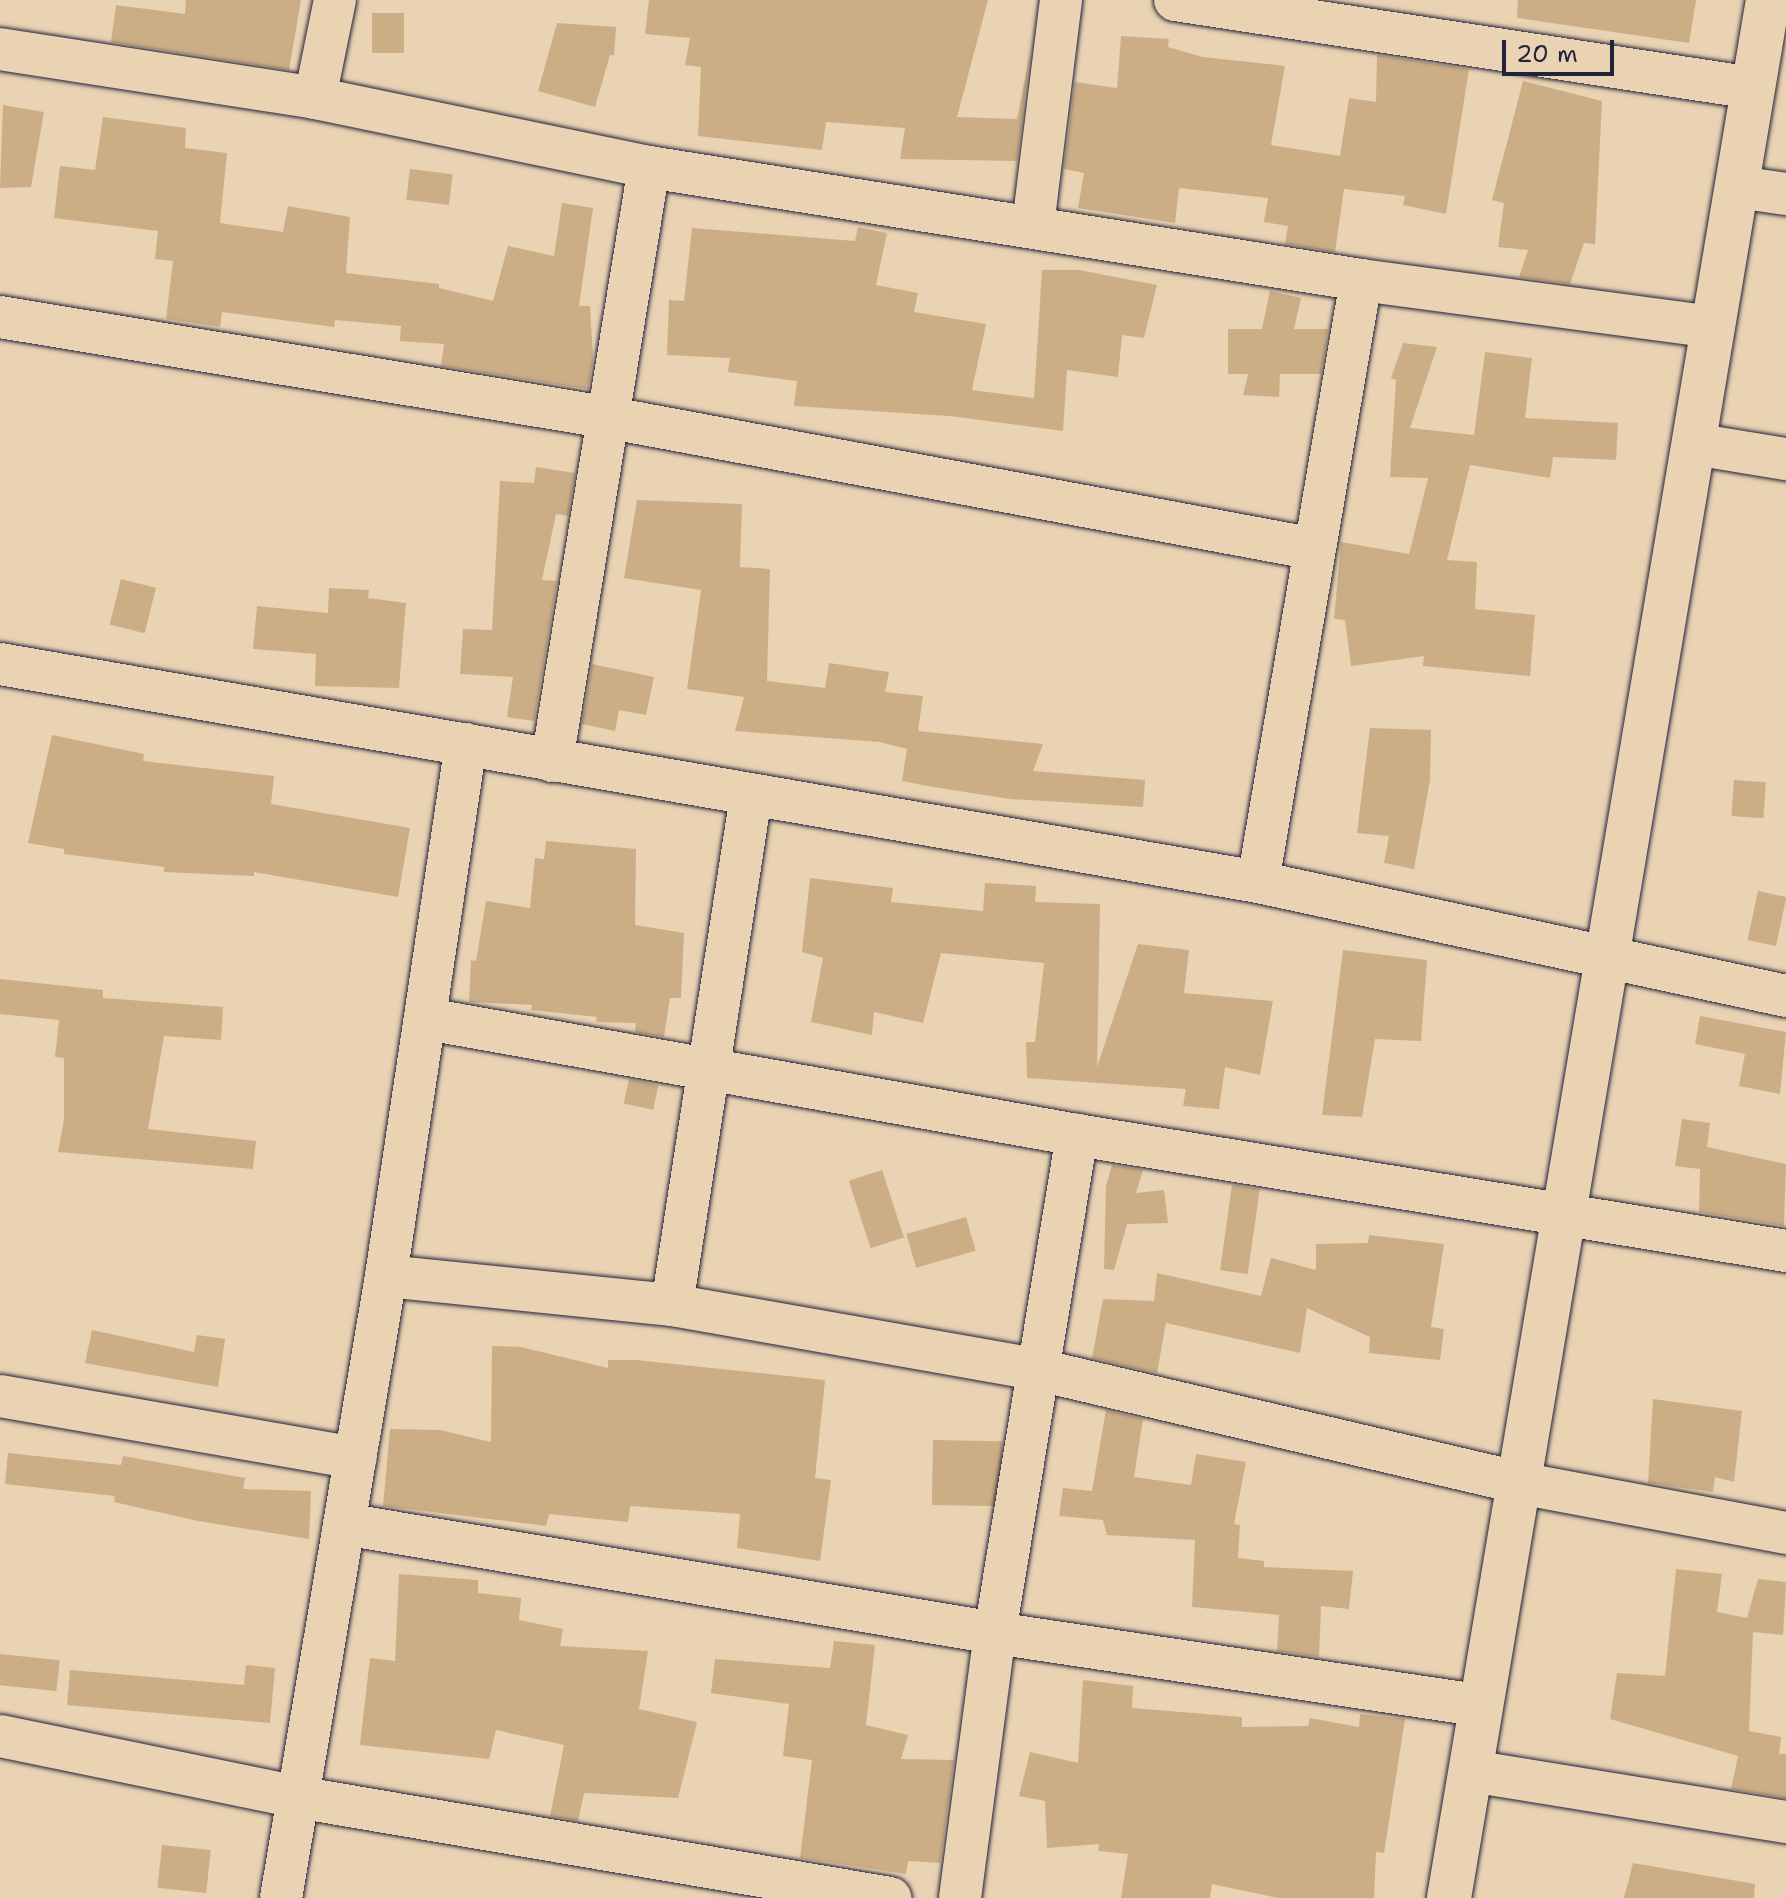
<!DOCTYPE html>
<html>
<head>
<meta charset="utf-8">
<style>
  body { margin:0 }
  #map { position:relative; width:1786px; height:1898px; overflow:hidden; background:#e9d3b2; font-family:"Shantell Sans",sans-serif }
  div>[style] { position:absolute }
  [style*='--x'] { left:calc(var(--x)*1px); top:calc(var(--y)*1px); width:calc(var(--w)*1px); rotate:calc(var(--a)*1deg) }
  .building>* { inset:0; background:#ccae86; transform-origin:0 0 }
  .roads { filter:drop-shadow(0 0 2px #22223b) drop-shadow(0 0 2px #22223b) }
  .minor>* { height:42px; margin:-21px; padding:0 21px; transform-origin:21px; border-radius:21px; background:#e9d3b2 }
  .tertiary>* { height:44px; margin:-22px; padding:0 22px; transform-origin:22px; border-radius:22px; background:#e9d3b2 }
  span { translate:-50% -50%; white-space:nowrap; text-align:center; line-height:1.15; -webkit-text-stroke:7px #e9d3b2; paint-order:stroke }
  .scale { position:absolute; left:1502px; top:40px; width:112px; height:36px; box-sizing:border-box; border:4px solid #22223b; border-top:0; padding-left:10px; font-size:24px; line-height:28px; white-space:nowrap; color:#22223b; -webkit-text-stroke:6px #e9d3b2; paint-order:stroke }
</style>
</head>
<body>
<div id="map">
  <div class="building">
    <div style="clip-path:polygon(186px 0,301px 0,289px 70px,111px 42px,116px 5px,185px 14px)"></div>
    <div style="clip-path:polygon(649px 0,988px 0,957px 117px,1017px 119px,1030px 53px,1017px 161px,900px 159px,905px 128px,826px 122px,822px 150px,698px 136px,701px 67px,685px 65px,690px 38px,645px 34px)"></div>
    <div style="clip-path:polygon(1518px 0,1696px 0,1689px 43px,1517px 18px)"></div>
    <div style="left:372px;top:13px;width:32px;height:40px"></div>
    <div style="clip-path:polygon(557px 23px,616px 27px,614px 55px,610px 55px,595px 107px,538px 91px)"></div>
    <div style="clip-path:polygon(1121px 36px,1169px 39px,1168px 47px,1203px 57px,1285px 66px,1271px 145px,1340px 156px,1349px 98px,1376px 102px,1377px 55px,1469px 69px,1446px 214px,1403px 205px,1405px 196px,1344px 189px,1335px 252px,1285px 244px,1288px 226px,1264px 222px,1268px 198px,1179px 188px,1175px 223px,1078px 208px,1084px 173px,1064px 169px,1075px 82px,1117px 88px)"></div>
    <div style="clip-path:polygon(1523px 81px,1602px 101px,1595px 244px,1584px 243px,1570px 284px,1519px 277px,1528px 250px,1498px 247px,1504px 203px,1492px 200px)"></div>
    <div style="clip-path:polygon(3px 105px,44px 112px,31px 187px,0 188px)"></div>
    <div style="clip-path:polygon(103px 117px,186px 128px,185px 148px,227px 153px,220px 223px,283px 232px,288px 206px,350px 217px,346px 273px,439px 284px,439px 288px,493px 301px,508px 246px,554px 256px,562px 203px,593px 208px,579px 306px,590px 306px,593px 360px,588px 389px,441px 366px,444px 344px,400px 341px,401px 326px,335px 320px,334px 327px,222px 312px,220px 327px,166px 319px,173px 261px,155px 259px,158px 231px,54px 218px,60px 166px,95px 170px)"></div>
    <div style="left:410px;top:169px;width:43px;height:31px;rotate:7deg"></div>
    <div style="clip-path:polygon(858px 227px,887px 233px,876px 285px,918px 293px,914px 312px,986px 324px,972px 390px,1034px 398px,1042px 270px,1079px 270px,1157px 285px,1144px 338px,1122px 335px,1118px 377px,1067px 370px,1063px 431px,949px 416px,794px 406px,797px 381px,728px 372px,730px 358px,667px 355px,669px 300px,684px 301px,692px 228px,855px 241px)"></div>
    <div style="clip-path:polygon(1270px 291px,1301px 298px,1294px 329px,1328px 329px,1321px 374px,1280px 374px,1279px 397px,1243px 395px,1248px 374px,1228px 374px,1228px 329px,1262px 329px)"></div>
    <div style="clip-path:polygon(1403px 343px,1437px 347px,1410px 428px,1474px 435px,1485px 352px,1532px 358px,1525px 418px,1618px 423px,1616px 460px,1553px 457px,1550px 478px,1470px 465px,1447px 560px,1477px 562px,1475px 609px,1535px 615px,1530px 676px,1423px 666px,1424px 656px,1351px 666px,1345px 620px,1334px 619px,1341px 542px,1409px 554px,1428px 478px,1390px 477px,1396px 380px,1391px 378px)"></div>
    <div style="clip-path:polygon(536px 467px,575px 473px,568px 516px,556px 514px,542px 580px,557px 581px,534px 721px,507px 717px,513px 677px,460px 674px,463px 629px,492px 630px,500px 481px,534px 483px)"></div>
    <div style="clip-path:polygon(637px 500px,742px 504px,740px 567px,770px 569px,767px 681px,825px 688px,829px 663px,889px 672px,885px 692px,923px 696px,918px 731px,1043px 744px,1033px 771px,1145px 780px,1143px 807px,1010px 799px,927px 786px,902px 781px,907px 749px,880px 742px,735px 731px,744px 697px,687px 689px,701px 590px,624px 578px)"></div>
    <div style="left:121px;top:579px;width:36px;height:47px;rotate:14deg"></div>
    <div style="clip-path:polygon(329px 588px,369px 590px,368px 598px,406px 603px,399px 688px,315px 686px,316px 654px,253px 649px,257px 606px,328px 613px)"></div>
    <div style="clip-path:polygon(592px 664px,654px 677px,646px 715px,619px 710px,615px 731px,582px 724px)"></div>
    <div style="clip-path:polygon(1370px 728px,1431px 730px,1430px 780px,1414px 869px,1384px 863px,1389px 836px,1357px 833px)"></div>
    <div style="clip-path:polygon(52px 735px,144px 754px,143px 761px,274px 776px,271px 804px,410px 828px,398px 897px,254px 872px,254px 876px,164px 872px,164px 867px,64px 854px,64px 849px,28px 843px)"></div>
    <div style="left:1734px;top:780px;width:32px;height:36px;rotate:4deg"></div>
    <div style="clip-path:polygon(546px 841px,636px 849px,635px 925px,684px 933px,681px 998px,670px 998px,664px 1037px,635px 1032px,636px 1023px,596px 1022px,597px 1017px,531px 1010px,532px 1005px,469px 1002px,471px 960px,476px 961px,486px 901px,530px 908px,535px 858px,544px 859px)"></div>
    <div style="clip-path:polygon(810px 878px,893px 888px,891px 902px,983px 911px,985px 883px,1036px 886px,1035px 902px,1100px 904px,1097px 1067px,1138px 944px,1189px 950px,1184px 993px,1273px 1001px,1260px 1075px,1225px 1067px,1219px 1109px,1183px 1106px,1186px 1089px,1027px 1078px,1026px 1042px,1035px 1042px,1044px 963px,941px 953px,923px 1023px,874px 1012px,872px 1035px,811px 1022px,823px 958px,802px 952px)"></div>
    <div style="left:1758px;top:891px;width:29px;height:50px;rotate:12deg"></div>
    <div style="clip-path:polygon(1343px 950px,1427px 960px,1421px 1041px,1375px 1039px,1362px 1117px,1322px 1115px)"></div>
    <div style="clip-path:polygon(0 979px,103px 990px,103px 998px,223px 1007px,221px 1040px,164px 1036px,148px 1129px,256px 1141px,253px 1169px,58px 1152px,64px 1119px,64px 1058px,55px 1057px,59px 1020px,0 1014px)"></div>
    <div style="clip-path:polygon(1700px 1016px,1786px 1032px,1780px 1094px,1739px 1086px,1745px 1054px,1695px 1044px)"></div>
    <div style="left:629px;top:1079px;width:30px;height:25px;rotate:12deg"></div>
    <div style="clip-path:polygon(1682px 1119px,1710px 1123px,1707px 1147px,1786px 1164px,1784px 1226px,1699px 1212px,1700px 1169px,1675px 1166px)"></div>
    <div style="clip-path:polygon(1112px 1165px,1143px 1170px,1136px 1193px,1164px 1190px,1168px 1223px,1127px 1224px,1114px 1270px,1104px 1269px,1106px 1186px)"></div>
    <div style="left:882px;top:1170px;width:71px;height:35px;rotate:72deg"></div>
    <div style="left:1232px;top:1185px;width:28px;height:86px;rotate:8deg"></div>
    <div style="left:966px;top:1217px;width:35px;height:62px;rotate:74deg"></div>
    <div style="clip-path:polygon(1369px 1235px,1444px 1244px,1431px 1327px,1444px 1329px,1440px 1360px,1369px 1353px,1370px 1337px,1307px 1308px,1300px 1353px,1166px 1323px,1157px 1373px,1092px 1358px,1103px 1299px,1154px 1301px,1157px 1273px,1261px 1296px,1271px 1258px,1316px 1270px,1316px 1244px,1368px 1243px)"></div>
    <div style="clip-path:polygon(92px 1330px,194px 1352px,197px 1335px,225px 1339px,218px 1387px,85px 1363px)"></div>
    <div style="clip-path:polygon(492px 1346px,521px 1347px,608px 1368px,608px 1360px,636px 1360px,825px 1380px,815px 1478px,831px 1480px,820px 1561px,737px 1548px,740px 1514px,630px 1506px,628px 1522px,549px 1514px,546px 1526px,383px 1506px,390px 1429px,440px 1430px,491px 1442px)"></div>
    <div style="clip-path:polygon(1653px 1399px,1742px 1411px,1734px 1482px,1715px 1477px,1713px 1492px,1648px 1483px)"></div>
    <div style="clip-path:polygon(1106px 1410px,1143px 1419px,1134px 1477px,1191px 1485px,1196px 1454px,1246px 1462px,1234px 1524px,1240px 1525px,1238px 1558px,1264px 1561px,1264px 1567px,1353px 1571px,1349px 1609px,1321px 1606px,1319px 1657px,1277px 1651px,1279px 1615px,1192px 1607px,1195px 1540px,1107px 1535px,1103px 1520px,1059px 1516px,1063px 1488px,1092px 1491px)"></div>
    <div style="left:933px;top:1440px;width:69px;height:65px;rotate:1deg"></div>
    <div style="clip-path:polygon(8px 1453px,121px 1465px,123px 1456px,245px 1478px,243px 1489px,311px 1491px,309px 1539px,198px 1521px,114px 1502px,115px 1496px,5px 1484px)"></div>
    <div style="clip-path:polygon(1676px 1569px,1722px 1574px,1717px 1612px,1747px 1618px,1758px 1579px,1786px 1582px,1783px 1635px,1753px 1632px,1749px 1731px,1781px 1737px,1779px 1754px,1786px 1754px,1786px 1798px,1731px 1789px,1738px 1756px,1610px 1719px,1617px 1673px,1665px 1676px)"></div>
    <div style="clip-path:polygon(399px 1574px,478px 1580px,478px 1593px,521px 1598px,519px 1620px,563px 1629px,560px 1646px,648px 1651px,639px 1709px,697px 1722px,678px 1798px,584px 1793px,578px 1821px,550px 1816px,564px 1745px,496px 1730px,489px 1759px,360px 1745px,370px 1658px,395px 1661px)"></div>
    <div style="clip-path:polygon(834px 1641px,875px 1645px,866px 1725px,908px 1735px,901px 1759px,954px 1760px,940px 1863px,908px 1861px,906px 1874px,800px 1858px,812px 1760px,783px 1756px,789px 1704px,711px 1693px,715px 1659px,830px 1668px)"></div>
    <div style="left:0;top:1654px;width:60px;height:31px;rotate:6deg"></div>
    <div style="clip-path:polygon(246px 1665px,275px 1668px,270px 1723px,67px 1705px,70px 1670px,244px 1685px)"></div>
    <div style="clip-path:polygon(1083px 1680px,1133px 1686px,1132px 1708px,1242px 1717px,1242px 1727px,1308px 1726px,1310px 1718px,1359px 1727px,1360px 1714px,1405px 1719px,1384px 1853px,1376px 1852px,1374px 1898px,1278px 1898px,1212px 1884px,1210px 1898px,1121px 1898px,1128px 1854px,1098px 1851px,1099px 1844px,1047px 1848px,1045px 1801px,1019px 1796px,1030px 1752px,1078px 1763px)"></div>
    <div style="left:162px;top:1845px;width:49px;height:43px;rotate:6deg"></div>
    <div style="clip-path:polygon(1633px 1863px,1755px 1884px,1754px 1898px,1624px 1898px)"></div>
  </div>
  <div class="roads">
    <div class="minor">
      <div style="--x:1175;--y:0;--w:585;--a:8.66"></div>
      <div style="--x:0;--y:49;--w:319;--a:8.8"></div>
      <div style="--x:315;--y:98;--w:341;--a:11.7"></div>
      <div style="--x:649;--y:167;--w:721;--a:9.02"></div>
      <div style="--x:1361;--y:280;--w:355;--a:7.6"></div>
      <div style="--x:315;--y:98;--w:100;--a:-78.5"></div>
      <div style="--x:1737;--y:187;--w:49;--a:8.1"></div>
      <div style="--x:1033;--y:225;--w:227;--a:-82.9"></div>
      <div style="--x:0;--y:317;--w:619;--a:9.39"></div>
      <div style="--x:611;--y:418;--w:716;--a:10.54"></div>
      <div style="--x:1694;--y:444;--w:93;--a:9.3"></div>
      <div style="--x:0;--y:664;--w:1277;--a:9.83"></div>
      <div style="--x:1258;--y:882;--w:540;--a:12.18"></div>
      <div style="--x:552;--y:761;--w:602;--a:-80.73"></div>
      <div style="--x:1258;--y:882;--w:611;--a:-80.29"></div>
      <div style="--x:427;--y:1019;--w:660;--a:10.12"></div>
      <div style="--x:1077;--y:1135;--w:718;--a:9.29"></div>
      <div style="--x:386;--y:1276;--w:287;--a:5.8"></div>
      <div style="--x:672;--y:1305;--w:373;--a:10"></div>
      <div style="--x:1039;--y:1370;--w:493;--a:13.2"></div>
      <div style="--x:1519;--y:1483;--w:272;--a:10.6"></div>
      <div style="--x:672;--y:1305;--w:515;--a:-81.18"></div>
      <div style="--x:0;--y:1396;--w:361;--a:9.9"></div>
      <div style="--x:344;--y:1524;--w:660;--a:9.51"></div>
      <div style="--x:995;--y:1633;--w:492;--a:8.5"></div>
      <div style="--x:0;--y:1736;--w:303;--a:11.6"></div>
      <div style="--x:297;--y:1797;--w:602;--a:9.67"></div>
      <div style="--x:1471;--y:1771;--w:319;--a:9.2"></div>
      <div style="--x:281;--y:1898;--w:631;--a:-80.42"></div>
      <div style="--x:386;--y:1276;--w:538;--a:-81.45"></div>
      <div style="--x:960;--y:1898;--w:267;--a:-82.5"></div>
      <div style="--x:995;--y:1633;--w:505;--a:-80.65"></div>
    </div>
    <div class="tertiary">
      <div style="--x:1449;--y:1898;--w:1925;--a:-80.46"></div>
    </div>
  </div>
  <div class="scale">20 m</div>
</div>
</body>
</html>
